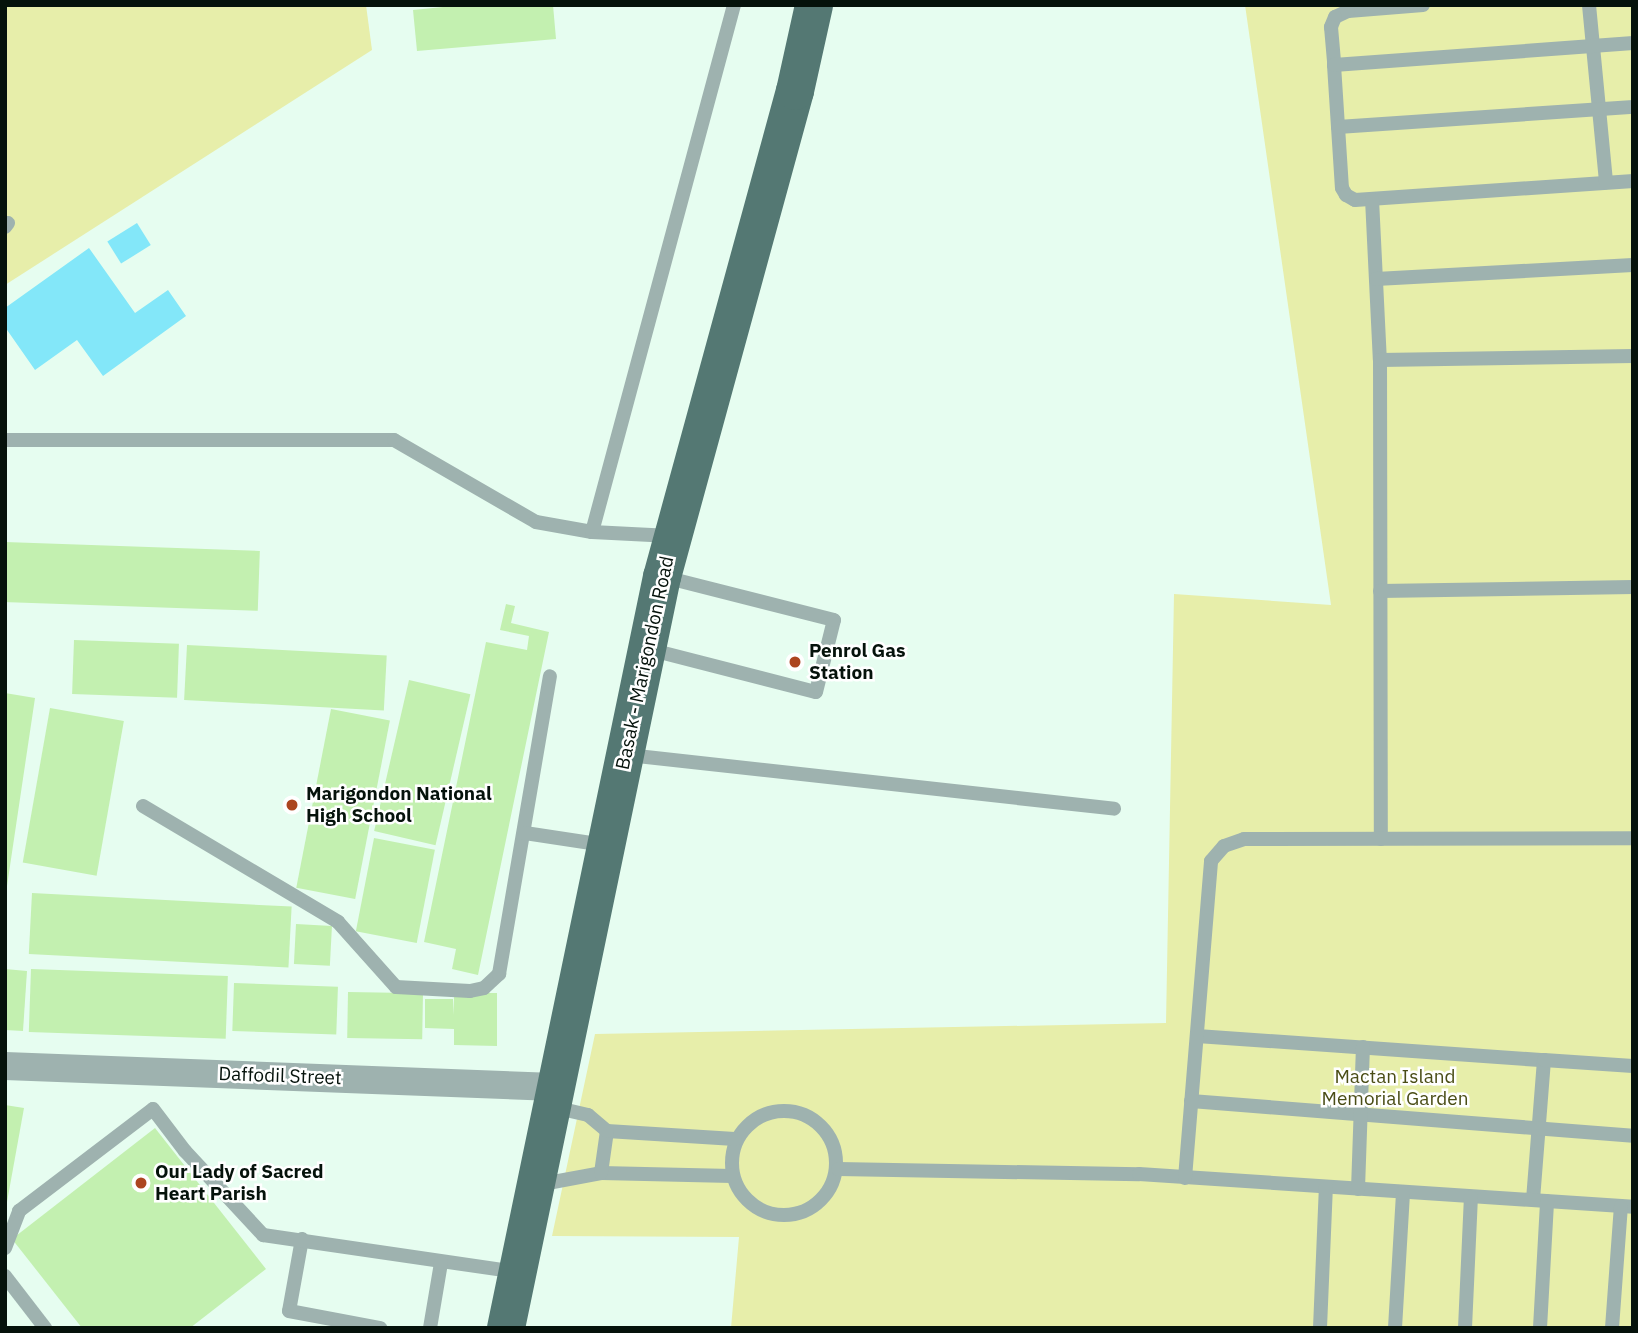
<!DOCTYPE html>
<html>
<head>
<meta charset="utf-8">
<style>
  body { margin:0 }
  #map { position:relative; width:1638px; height:1333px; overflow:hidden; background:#e6fdf0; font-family:"IBM Plex Sans",sans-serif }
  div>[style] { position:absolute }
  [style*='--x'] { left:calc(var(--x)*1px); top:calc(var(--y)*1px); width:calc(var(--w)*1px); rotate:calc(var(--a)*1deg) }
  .green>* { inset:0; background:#e7eeaa }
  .water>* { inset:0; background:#83e7f9; transform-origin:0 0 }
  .building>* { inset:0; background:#c3f0b0; transform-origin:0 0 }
  .lane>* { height:14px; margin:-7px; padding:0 7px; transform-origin:7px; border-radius:7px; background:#9eb2af }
  .lane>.ring { margin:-7px; padding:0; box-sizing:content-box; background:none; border:14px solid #9eb2af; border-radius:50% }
  .street>* { height:28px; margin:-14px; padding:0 14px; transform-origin:14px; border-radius:14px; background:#9eb2af }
  .primary>* { height:38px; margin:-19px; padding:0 19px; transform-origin:19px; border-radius:19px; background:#547873 }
  .dots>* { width:19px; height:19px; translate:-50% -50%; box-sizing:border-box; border:4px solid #fff; border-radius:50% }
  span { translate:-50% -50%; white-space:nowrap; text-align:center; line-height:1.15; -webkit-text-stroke:5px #fff; paint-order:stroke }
  .poi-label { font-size:19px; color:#05120b; font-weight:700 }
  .left { translate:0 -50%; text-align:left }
  .street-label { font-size:19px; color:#05120b }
  .park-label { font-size:19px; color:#4a4d16 }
  .frame { position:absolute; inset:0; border:7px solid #05120b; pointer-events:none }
</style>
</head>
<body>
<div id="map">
  <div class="green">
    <div style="clip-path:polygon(5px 5px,366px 5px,372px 50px,5px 285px)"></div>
    <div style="clip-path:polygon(1245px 5px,1633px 5px,1633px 1328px,731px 1328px,739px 1237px,552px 1236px,595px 1034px,1166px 1023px,1174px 594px,1331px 605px)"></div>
  </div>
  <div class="water">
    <div style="left:137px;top:223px;width:26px;height:35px;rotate:58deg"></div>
    <div style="clip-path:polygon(89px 248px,135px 313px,168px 290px,186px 316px,103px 376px,77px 340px,35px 370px,5px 327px,5px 308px)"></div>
  </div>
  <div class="building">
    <div style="clip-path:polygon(463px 5px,553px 5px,556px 39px,417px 51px,413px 10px)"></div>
    <div style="left:5px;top:542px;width:255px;height:60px;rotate:2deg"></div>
    <div style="clip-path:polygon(506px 604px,515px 606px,511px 623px,549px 632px,478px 975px,452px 969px,456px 949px,424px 942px,486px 642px,527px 650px,529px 636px,500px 630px)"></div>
    <div style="left:74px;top:640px;width:105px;height:54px;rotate:2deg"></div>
    <div style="left:187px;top:645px;width:200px;height:55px;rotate:3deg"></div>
    <div style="left:409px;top:680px;width:63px;height:155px;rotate:13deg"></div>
    <div style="clip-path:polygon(5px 693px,35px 698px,7px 886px,5px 886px)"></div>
    <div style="left:50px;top:708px;width:75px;height:157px;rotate:10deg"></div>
    <div style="left:331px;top:709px;width:60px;height:182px;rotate:11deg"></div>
    <div style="left:374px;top:838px;width:62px;height:95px;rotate:11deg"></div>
    <div style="left:32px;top:893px;width:260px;height:61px;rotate:3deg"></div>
    <div style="left:296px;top:924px;width:36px;height:40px;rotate:3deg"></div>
    <div style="clip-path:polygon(5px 969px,27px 971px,23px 1031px,5px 1030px)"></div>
    <div style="left:31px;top:969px;width:197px;height:63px;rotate:2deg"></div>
    <div style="left:234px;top:983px;width:104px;height:48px;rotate:2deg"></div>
    <div style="left:348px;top:992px;width:75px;height:46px;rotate:1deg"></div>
    <div style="clip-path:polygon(454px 993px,497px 993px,497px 1046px,454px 1045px,454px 1029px,425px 1028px,425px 999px,453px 999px,454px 1015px)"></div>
    <div style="clip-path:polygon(5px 1105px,24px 1108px,7px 1202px,5px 1202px)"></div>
    <div style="clip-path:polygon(155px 1128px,266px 1269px,190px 1328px,82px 1328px,12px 1239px)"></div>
  </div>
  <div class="lane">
    <div style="--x:1423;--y:5;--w:75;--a:175.4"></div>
    <div style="--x:1348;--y:11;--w:14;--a:155"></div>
    <div style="--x:1335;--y:17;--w:11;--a:112"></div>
    <div style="--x:1331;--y:27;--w:38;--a:85"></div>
    <div style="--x:1334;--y:65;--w:123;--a:86.3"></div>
    <div style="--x:1342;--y:188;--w:8;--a:60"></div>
    <div style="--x:1346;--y:195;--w:10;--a:29"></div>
    <div style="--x:1355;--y:200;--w:279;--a:-3.9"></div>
    <div style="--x:1589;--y:5;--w:178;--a:84.5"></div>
    <div style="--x:1334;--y:65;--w:300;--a:-4.2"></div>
    <div style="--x:1338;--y:127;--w:296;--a:-3.9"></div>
    <div style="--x:1372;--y:199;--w:161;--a:87.2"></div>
    <div style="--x:1380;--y:360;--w:479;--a:89.9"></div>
    <div style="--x:5;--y:227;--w:5;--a:-53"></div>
    <div style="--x:1376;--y:279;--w:257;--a:-3.1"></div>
    <div style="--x:1380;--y:360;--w:253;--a:-0.9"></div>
    <div style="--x:5;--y:440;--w:389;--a:0"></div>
    <div style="--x:394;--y:440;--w:164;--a:30"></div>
    <div style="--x:536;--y:522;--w:57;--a:10.1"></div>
    <div style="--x:592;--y:532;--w:79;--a:2.9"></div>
    <div style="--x:592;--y:532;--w:546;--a:-74.92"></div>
    <div style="--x:1380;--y:591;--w:253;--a:-0.9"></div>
    <div style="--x:648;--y:649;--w:173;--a:14.4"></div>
    <div style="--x:816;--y:692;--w:74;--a:-76"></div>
    <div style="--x:834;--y:620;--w:175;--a:-165.8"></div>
    <div style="--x:628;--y:755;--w:489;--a:6.3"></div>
    <div style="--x:143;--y:806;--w:227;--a:30.7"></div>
    <div style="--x:338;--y:922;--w:87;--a:48.3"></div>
    <div style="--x:396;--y:987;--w:74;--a:3.1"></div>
    <div style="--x:470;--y:991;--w:14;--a:-12"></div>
    <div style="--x:484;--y:988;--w:21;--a:-43"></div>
    <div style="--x:499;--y:974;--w:302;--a:-80.3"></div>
    <div style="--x:525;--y:833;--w:80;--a:8.6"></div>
    <div style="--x:1197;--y:1036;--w:348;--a:4"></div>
    <div style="--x:1544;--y:1060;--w:140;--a:94.5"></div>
    <div style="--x:1544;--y:1060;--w:89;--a:3.9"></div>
    <div style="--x:1191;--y:1101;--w:443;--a:4.5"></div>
    <div class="ring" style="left:732px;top:1111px;width:90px;height:90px"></div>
    <div style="--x:607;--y:1131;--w:128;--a:3.6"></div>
    <div style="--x:838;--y:1169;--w:301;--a:1"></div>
    <div style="--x:1139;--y:1174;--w:495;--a:3.8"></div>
    <div style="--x:601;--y:1173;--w:131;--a:1.3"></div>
    <div style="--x:1185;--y:1178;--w:318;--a:-85.3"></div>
    <div style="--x:1211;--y:861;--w:20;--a:-49"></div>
    <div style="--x:1224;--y:846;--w:21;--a:-19"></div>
    <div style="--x:1244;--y:839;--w:389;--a:-0.1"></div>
    <div style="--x:537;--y:1185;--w:65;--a:-10.6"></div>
    <div style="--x:601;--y:1173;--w:42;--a:-81.9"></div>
    <div style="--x:607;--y:1131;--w:25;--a:-140"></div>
    <div style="--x:588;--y:1115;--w:35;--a:-167"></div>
    <div style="--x:1358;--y:1189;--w:142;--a:-88"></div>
    <div style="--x:302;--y:1239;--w:73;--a:100.2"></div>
    <div style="--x:289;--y:1311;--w:93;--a:10.6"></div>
    <div style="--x:5;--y:1248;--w:40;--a:-69"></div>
    <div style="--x:19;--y:1211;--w:168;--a:-37.3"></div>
    <div style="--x:153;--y:1109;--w:53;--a:52.7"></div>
    <div style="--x:185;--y:1151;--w:115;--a:47.1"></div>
    <div style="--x:263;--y:1235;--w:258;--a:8.3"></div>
    <div style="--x:5;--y:1276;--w:66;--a:52.4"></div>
    <div style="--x:430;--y:1328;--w:66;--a:-80.4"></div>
    <div style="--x:1320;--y:1328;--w:141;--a:-87.6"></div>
    <div style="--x:1395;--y:1328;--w:136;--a:-86.6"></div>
    <div style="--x:1465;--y:1328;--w:131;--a:-87.4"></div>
    <div style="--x:1540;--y:1328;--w:127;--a:-86.8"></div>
    <div style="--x:1612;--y:1328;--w:122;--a:-85.8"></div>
  </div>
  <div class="street">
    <div style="--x:5;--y:1066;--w:550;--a:2.19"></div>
  </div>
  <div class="primary">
    <div style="--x:506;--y:1328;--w:767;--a:-78.27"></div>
    <div style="--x:662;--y:577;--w:504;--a:-74.7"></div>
    <div style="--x:795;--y:91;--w:88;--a:-77.5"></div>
  </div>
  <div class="dots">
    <div style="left:795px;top:662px;background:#ac451f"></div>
    <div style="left:292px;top:805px;background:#ac451f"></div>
    <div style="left:141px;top:1183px;background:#ac451f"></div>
  </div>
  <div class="poi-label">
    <span class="left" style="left:809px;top:662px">Penrol Gas<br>Station</span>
    <span class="left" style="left:306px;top:805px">Marigondon National<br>High School</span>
    <span class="left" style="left:155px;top:1183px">Our Lady of Sacred<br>Heart Parish</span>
  </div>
  <div class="street-label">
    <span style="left:645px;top:663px;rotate:-78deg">Basak - Marigondon Road</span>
    <span style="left:280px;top:1076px;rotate:2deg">Daffodil Street</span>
  </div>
  <div class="park-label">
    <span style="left:1395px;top:1088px">Mactan Island<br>Memorial Garden</span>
  </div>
  <div class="frame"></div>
</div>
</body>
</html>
